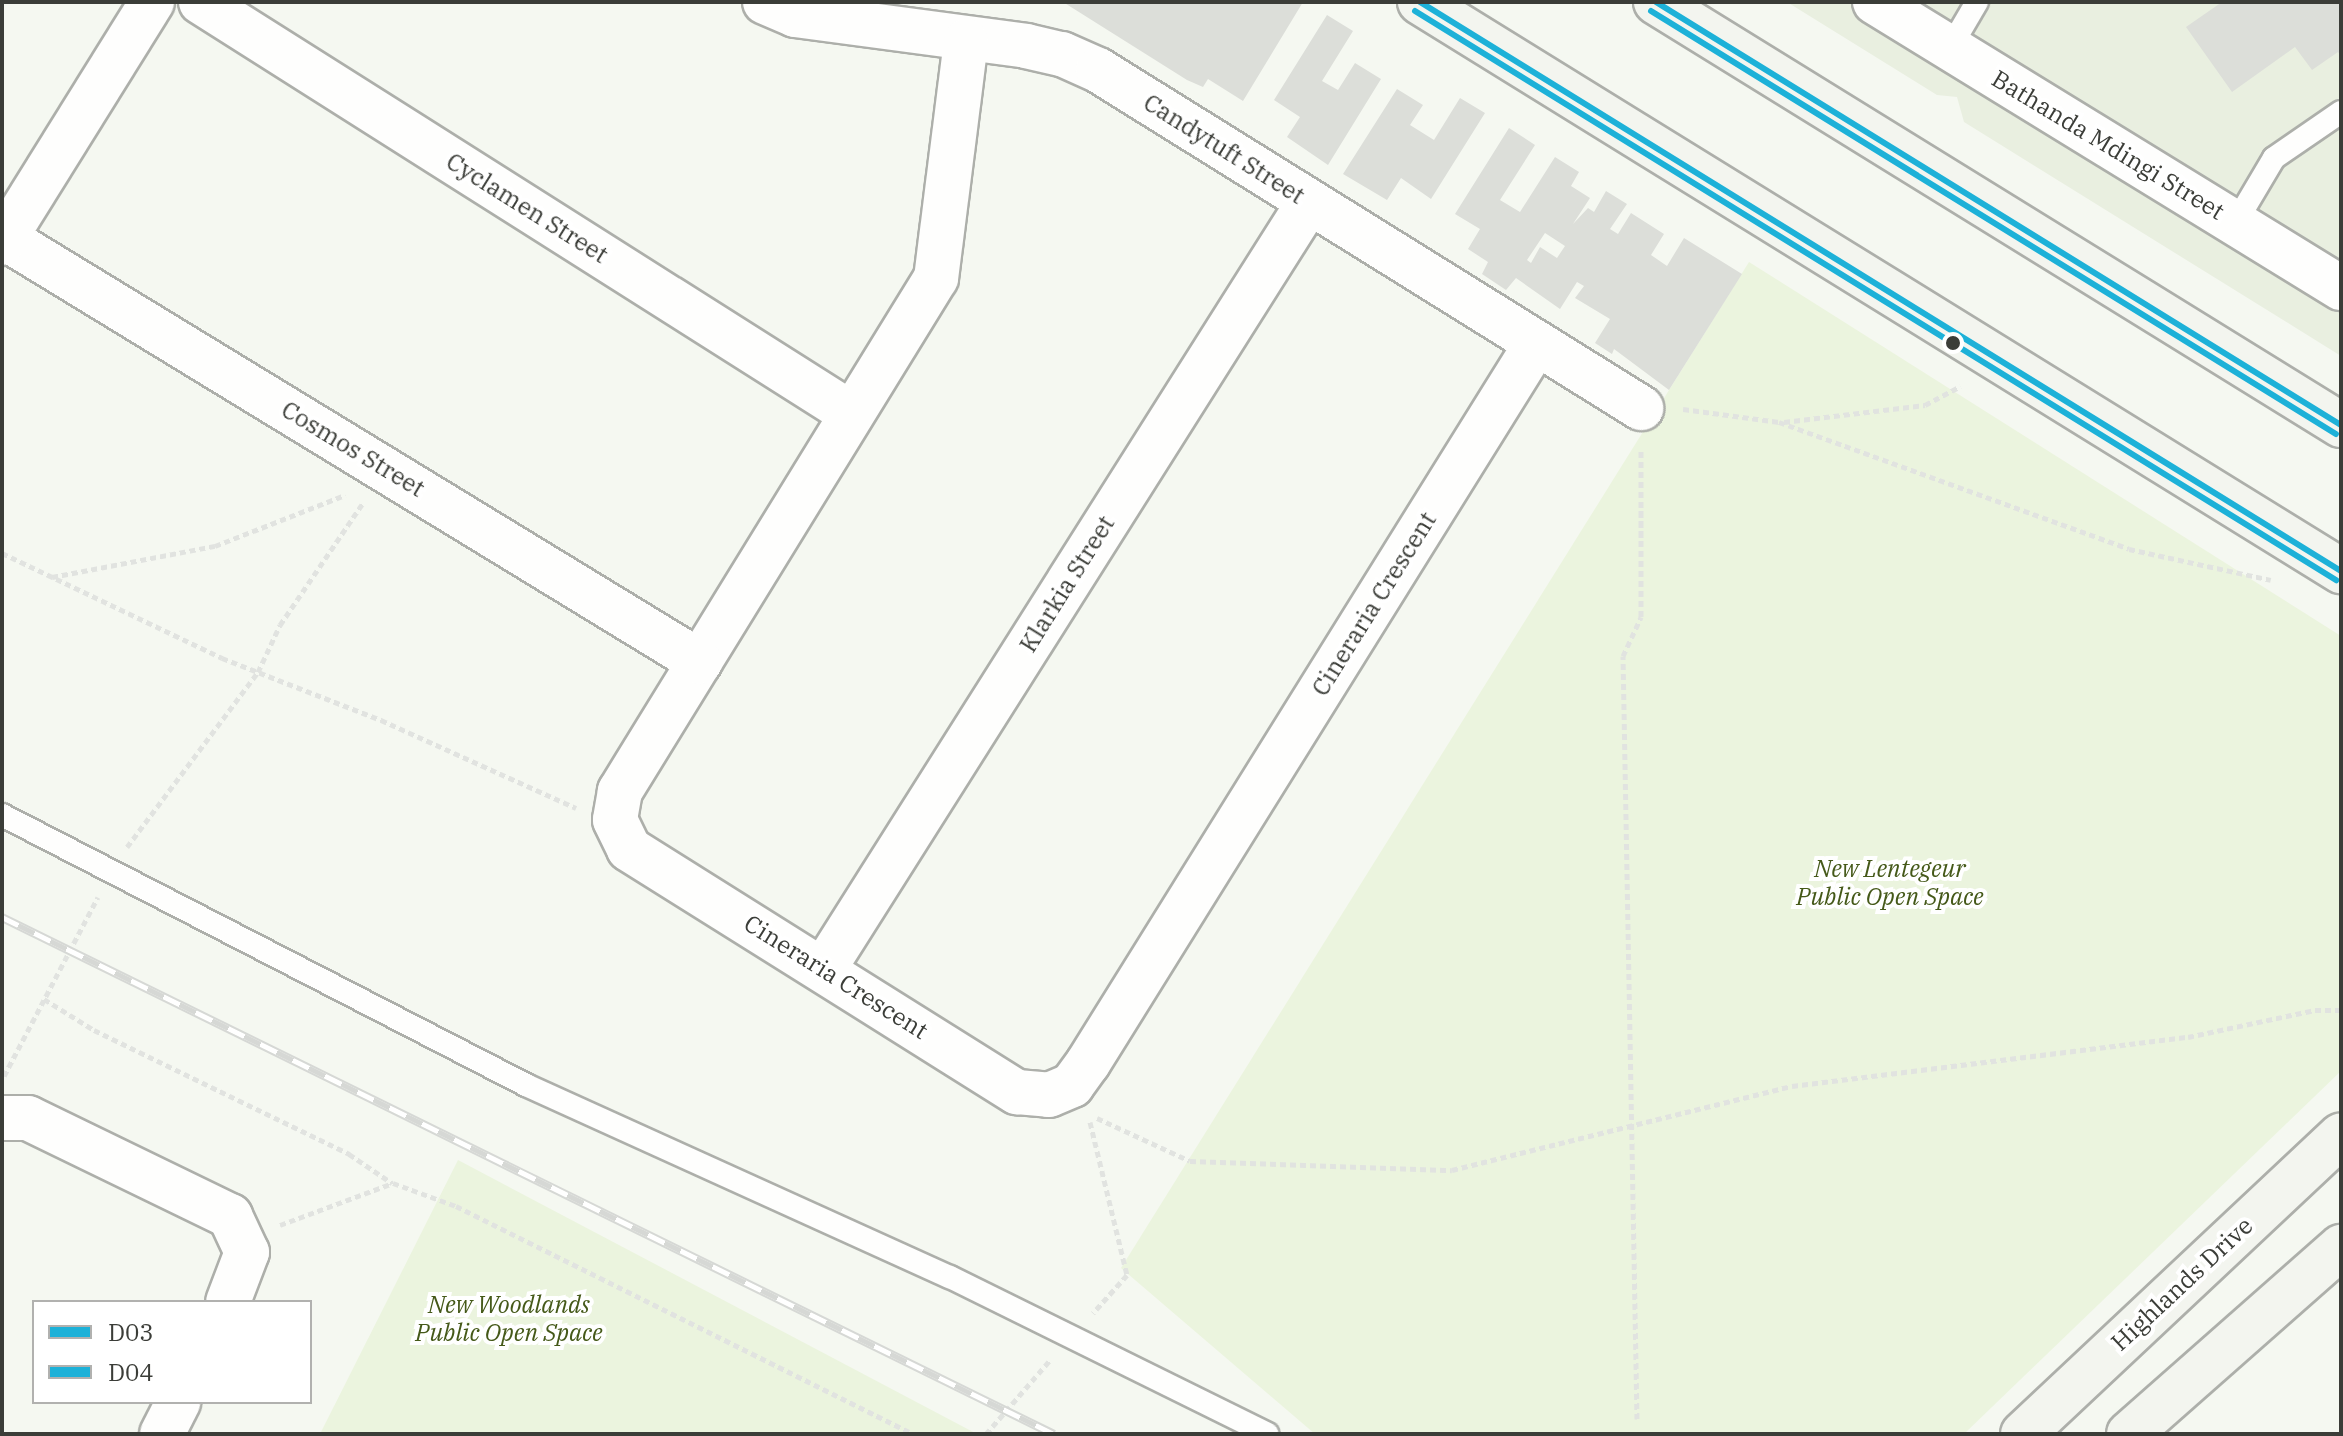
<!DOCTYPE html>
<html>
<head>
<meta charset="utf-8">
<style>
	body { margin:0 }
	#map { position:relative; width:2343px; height:1436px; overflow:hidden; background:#f5f8f1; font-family:"IBM Plex Serif",serif }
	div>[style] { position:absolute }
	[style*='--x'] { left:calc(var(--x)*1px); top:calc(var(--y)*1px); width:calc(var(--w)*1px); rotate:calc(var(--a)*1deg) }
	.built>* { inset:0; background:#e9efe0 }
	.green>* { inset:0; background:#ebf4de }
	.building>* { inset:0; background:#dcded9 }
	.path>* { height:5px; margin-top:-2.5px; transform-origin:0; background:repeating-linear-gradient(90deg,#e1e3e0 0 6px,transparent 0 10px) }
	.roads { filter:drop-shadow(2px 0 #adafaa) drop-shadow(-2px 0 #adafaa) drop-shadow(0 2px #adafaa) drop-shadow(0 -2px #adafaa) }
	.lane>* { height:22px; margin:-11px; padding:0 11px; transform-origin:11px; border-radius:11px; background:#fefefd }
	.street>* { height:44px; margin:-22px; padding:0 22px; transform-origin:22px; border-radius:22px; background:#fefefd }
	.secondary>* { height:44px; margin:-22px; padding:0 22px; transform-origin:22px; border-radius:22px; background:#f3f5ef }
	.rail>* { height:9px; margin-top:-4.5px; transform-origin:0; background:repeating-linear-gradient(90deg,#fff 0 18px,#d6d8d5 0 36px); box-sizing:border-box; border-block:2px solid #d6d8d5 }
	.bus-1>* { height:6px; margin:-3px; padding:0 3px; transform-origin:3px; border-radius:3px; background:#1db1d8 }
	.bus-2>* { height:6px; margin:-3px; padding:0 3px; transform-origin:3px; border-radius:3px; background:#1db1d8 }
	.dots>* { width:22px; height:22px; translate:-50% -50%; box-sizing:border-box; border:4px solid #fff; border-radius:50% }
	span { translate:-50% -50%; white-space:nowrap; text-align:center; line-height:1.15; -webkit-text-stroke:8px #fff; paint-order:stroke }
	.street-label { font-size:24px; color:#3b3d38 }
	.park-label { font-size:24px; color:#455919; font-style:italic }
	.frame { position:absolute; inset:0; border:4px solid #3b3d38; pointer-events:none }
	.legend { position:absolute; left:32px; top:1300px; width:280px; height:104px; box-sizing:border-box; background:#fff; border:2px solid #b1b1af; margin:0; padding:10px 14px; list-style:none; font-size:24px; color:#3b3d38 }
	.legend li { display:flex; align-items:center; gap:16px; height:40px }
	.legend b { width:40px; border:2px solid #b1b1af }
</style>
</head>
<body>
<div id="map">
	<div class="built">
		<div style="clip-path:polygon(1787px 2px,2341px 2px,2341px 356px,1964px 122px,1957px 97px,1937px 95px)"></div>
	</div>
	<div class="green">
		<div style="clip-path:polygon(1749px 262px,2341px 636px,2341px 1071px,1964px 1434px,1315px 1434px,1121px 1268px)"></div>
		<div style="clip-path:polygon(458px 1160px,977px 1434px,320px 1434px)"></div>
	</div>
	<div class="building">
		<div style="clip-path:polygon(1063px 2px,1303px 2px,1243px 101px,1208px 79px,1203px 87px,1187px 80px)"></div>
		<div style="clip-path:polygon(2222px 2px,2341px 2px,2341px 56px,2338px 52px,2312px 70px,2295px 47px,2232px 92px,2186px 27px)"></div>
		<div style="clip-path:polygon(1327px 15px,1353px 31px,1322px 81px,1338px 90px,1355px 63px,1381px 79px,1328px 165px,1287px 137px,1300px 117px,1274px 100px)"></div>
		<div style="clip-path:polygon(1397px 89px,1423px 105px,1410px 125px,1434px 140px,1460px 98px,1485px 113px,1431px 199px,1401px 178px,1387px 200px,1343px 174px)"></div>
		<div style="clip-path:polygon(evenodd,1509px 128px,1535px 145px,1500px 200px,1520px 212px,1555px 157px,1579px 172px,1571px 186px,1590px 198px,1573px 224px,1588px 208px,1594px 212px,1606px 191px,1627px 204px,1610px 229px,1618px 234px,1631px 213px,1664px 234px,1651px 255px,1667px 266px,1684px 238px,1742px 274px,1669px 390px,1614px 349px,1612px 354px,1595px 343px,1610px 319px,1575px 298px,1584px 286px,1577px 282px,1560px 309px,1516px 278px,1506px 290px,1482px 274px,1488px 262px,1468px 249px,1480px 229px,1455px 214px,1509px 128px,1545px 233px,1565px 246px,1557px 258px,1540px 247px,1531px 263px,1527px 260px,1545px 233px)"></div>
	</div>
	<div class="path">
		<div style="--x:1683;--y:409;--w:97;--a:7.7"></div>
		<div style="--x:1779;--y:422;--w:372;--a:19.9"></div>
		<div style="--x:2129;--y:549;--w:145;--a:12.3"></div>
		<div style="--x:1784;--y:422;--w:142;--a:-6.9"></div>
		<div style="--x:1925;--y:405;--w:40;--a:-28"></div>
		<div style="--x:2;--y:553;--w:244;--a:25.5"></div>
		<div style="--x:222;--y:658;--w:171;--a:21.3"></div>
		<div style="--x:381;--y:720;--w:214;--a:24.3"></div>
		<div style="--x:52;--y:577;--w:166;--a:-10.8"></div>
		<div style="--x:215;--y:546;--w:140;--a:-21.4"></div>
		<div style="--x:127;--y:847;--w:219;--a:-53.2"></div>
		<div style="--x:258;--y:672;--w:52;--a:-64.9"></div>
		<div style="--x:280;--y:625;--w:148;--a:-55.8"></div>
		<div style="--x:44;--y:999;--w:59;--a:31.8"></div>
		<div style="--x:94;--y:1030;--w:284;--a:25.9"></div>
		<div style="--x:349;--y:1154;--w:52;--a:34"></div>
		<div style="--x:4;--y:1076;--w:202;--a:-62.3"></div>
		<div style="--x:1097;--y:1118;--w:102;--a:24.8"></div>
		<div style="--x:1190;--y:1161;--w:262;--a:2"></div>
		<div style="--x:1452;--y:1170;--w:350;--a:-13.9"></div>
		<div style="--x:1792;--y:1086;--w:399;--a:-7.1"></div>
		<div style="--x:2188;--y:1037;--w:130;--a:-12"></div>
		<div style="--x:2315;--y:1010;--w:26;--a:0"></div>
		<div style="--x:1090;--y:1122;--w:157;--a:76.4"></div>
		<div style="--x:1127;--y:1275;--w:51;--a:131.8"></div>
		<div style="--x:280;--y:1225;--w:121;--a:-20.4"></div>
		<div style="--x:393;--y:1183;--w:67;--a:20.1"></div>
		<div style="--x:456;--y:1206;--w:511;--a:26.51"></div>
		<div style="--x:1637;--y:1419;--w:763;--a:-91.05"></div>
		<div style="--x:1623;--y:656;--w:43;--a:-65.2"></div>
		<div style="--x:1641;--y:617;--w:169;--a:-90"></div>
		<div style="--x:986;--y:1434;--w:99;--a:-49.1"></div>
	</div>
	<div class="roads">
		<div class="lane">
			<div style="--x:1950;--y:48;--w:53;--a:-59.6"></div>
			<div style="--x:2236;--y:222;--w:74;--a:-59.3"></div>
			<div style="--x:2274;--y:158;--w:81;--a:-34.5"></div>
			<div style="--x:2;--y:815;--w:589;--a:27.26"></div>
			<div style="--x:526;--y:1085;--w:465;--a:24.4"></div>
			<div style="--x:950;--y:1277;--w:354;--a:26.3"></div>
		</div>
		<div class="street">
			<div style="--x:201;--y:2;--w:770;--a:32.33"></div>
			<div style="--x:765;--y:2;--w:33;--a:23"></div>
			<div style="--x:795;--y:15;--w:233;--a:7.6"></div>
			<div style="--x:1026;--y:46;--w:37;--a:13"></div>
			<div style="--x:1062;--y:54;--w:39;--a:24"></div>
			<div style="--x:1098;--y:70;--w:640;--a:31.9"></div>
			<div style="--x:1875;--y:2;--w:547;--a:31.54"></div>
			<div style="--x:966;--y:41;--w:239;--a:97.2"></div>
			<div style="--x:936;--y:278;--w:603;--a:121.63"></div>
			<div style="--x:620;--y:791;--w:29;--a:100"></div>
			<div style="--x:615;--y:820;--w:32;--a:64"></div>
			<div style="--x:629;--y:849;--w:458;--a:32.1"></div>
			<div style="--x:1017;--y:1092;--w:32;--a:5"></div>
			<div style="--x:1049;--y:1095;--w:25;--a:-23"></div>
			<div style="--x:1072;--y:1085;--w:27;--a:-54"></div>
			<div style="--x:1088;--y:1063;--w:847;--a:-58.07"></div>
			<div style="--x:5;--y:238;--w:814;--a:31.39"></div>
			<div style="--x:2;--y:243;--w:284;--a:-58.1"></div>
			<div style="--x:825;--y:967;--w:905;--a:-57.68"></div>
			<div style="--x:2;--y:1118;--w:26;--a:0"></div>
			<div style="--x:28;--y:1118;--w:225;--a:25.9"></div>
			<div style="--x:230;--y:1216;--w:40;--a:65"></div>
			<div style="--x:247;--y:1252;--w:53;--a:110.8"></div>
			<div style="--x:162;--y:1434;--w:36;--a:-63"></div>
		</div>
		<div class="secondary">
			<div style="--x:1420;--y:2;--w:1083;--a:31.71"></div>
			<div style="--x:1656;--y:2;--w:805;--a:31.7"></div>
			<div style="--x:2023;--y:1434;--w:436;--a:-43.2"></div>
			<div style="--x:2129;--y:1434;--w:283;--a:-41.4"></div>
		</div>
	</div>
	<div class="rail">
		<div style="--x:2;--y:917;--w:1172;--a:26.17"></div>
	</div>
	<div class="bus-1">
		<div style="--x:1420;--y:2;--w:1083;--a:31.71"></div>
		<div style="--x:1656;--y:2;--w:805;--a:31.7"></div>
	</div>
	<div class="bus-2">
		<div style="--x:1415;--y:11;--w:1083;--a:31.71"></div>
		<div style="--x:1651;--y:11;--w:805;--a:31.7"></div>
	</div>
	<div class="dots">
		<div style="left:1953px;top:343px;background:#3b3d38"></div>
	</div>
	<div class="street-label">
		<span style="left:2108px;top:145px;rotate:31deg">Bathanda Mdingi Street</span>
		<span style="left:1224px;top:149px;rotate:32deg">Candytuft Street</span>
		<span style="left:527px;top:208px;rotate:32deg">Cyclamen Street</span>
		<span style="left:353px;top:449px;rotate:31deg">Cosmos Street</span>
		<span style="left:1067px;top:584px;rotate:-58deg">Klarkia Street</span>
		<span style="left:1374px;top:604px;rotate:-58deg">Cineraria Crescent</span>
		<span style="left:836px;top:977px;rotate:32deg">Cineraria Crescent</span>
		<span style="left:2182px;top:1284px;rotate:-43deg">Highlands Drive</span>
	</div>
	<div class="park-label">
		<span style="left:1890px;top:883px">New Lentegeur<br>Public Open Space</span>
		<span style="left:509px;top:1319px">New Woodlands<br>Public Open Space</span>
	</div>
	<div class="frame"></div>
	<ul class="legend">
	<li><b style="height:10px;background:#1db1d8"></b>D03</li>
	<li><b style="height:10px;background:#1db1d8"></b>D04</li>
	</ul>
</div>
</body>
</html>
